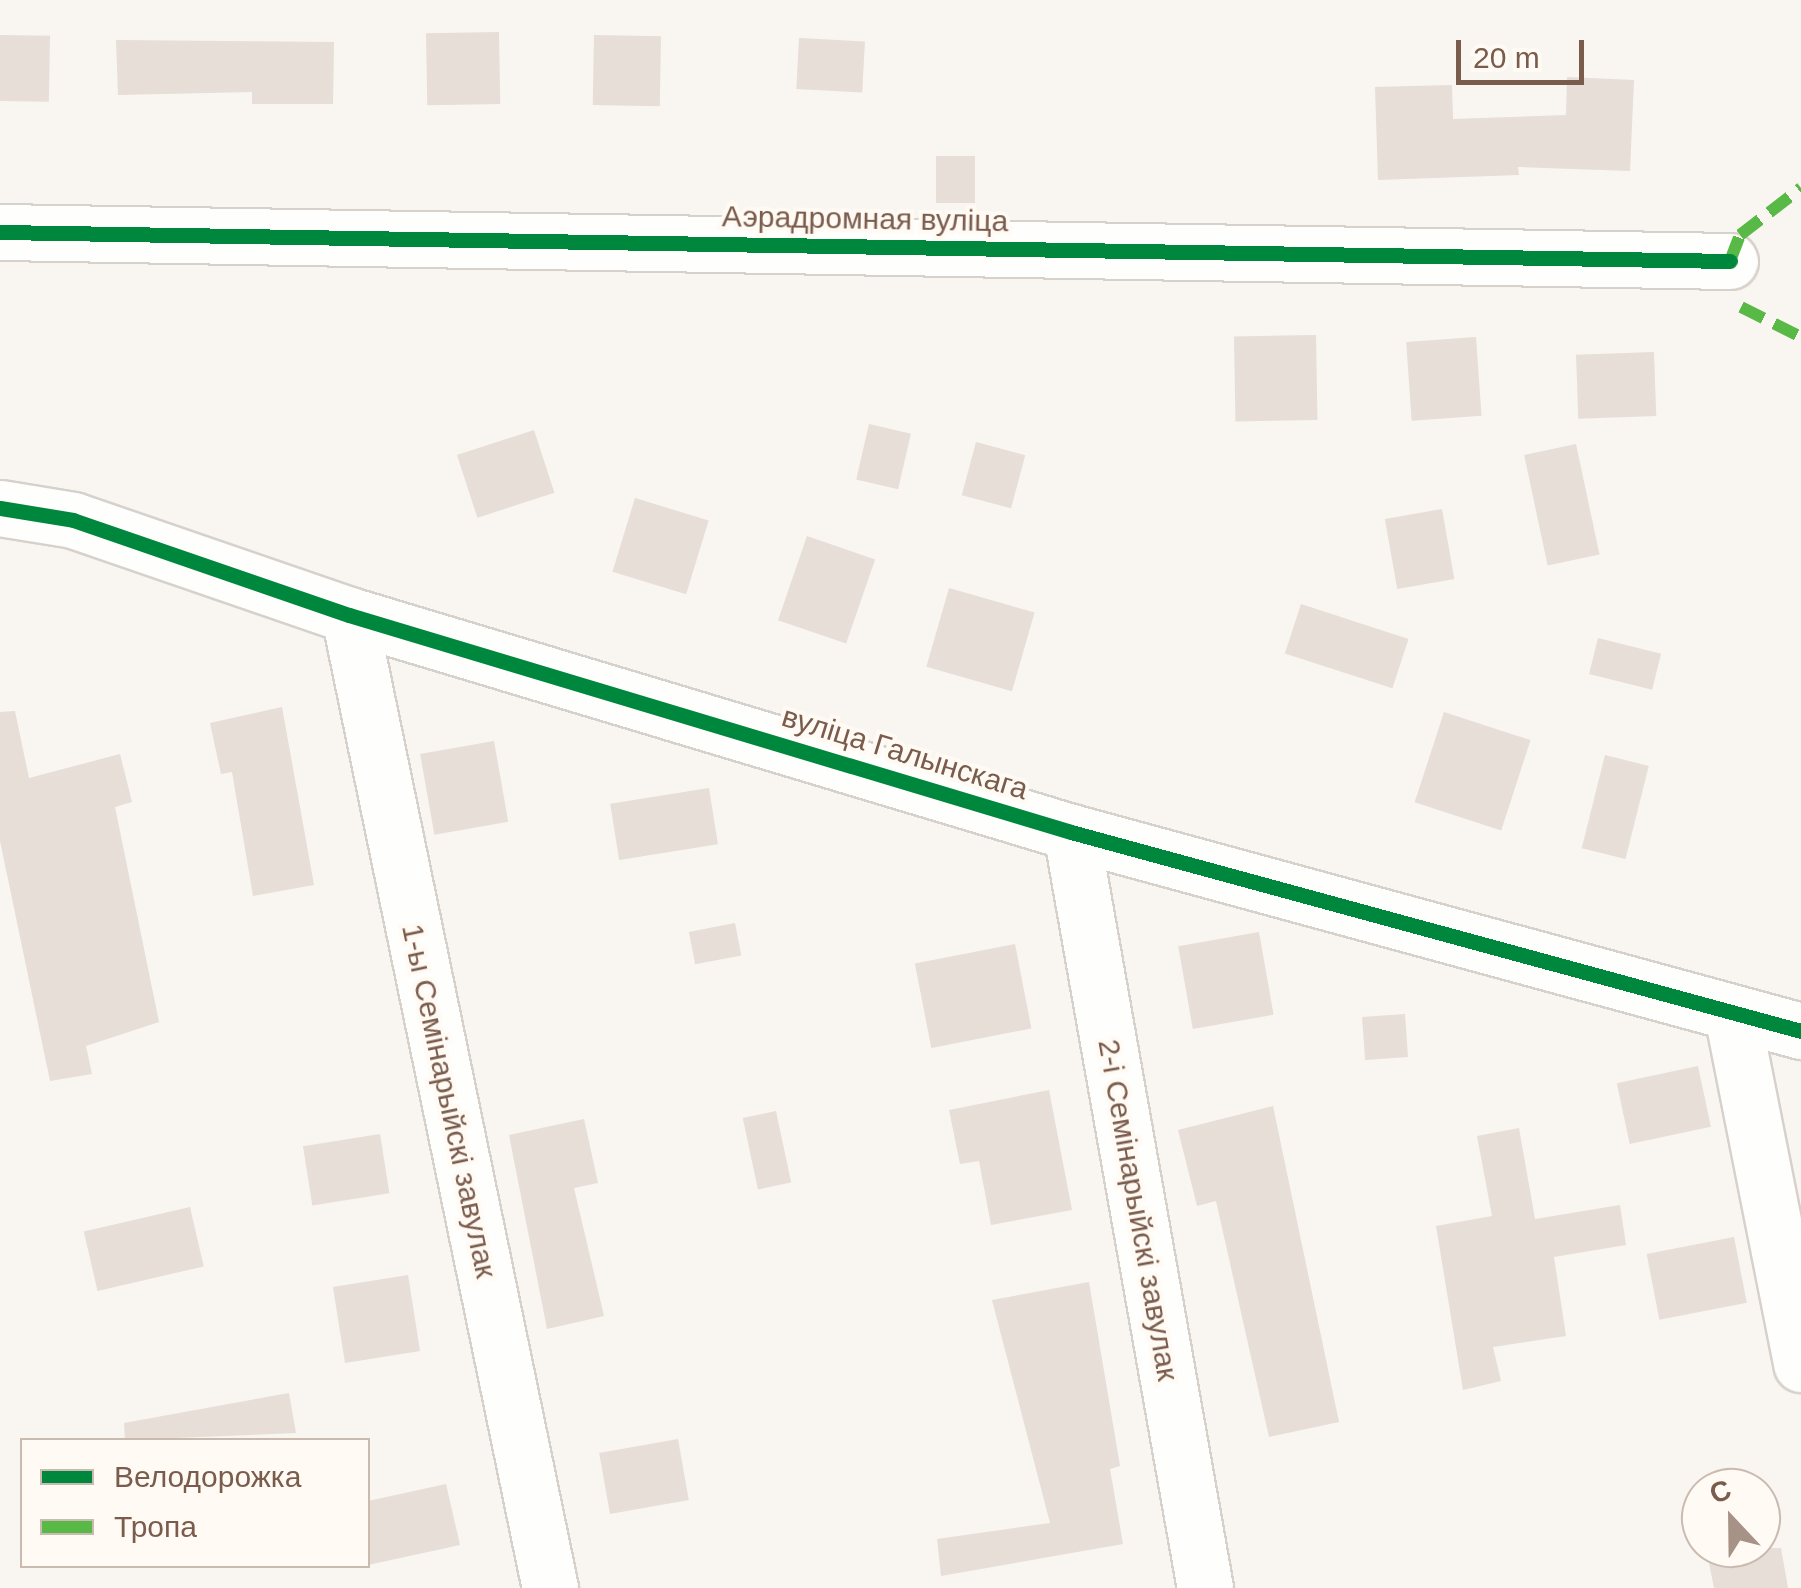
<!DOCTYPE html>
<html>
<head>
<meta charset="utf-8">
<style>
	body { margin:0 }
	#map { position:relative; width:1801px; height:1588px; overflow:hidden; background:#f9f5f0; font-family:Arial,sans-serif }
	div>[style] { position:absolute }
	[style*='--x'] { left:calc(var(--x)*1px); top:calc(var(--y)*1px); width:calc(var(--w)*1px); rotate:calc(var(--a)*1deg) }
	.building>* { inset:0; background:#e6ded7; transform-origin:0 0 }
	.roads { filter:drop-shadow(2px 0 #d7d1cb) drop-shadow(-2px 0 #d7d1cb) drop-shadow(0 2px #d7d1cb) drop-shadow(0 -2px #d7d1cb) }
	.minor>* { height:55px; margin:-27.5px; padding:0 27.5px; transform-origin:27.5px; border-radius:27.5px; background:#fefefd }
	.quiet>* { height:12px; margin-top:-6px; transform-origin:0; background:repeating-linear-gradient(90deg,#58b947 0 25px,transparent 0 37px) }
	.cycleway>* { height:15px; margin:-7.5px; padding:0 7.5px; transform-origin:7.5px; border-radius:7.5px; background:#00873e }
	span { translate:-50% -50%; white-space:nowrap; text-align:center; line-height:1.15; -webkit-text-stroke:8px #fffaf3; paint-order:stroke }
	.street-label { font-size:30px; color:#7a5c4d }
	.legend { position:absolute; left:20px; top:1438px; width:350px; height:130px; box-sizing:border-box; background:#fffaf3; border:2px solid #cabbb1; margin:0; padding:12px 18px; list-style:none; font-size:30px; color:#7a5c4d }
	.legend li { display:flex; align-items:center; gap:20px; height:50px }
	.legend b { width:50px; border:2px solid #cabbb1 }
	.north { position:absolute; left:1681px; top:1468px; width:100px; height:100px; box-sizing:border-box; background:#fffaf3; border:2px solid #cabbb1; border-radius:50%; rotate:338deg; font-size:28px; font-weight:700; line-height:40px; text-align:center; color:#7a5c4d }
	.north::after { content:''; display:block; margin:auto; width:35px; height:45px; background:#a69286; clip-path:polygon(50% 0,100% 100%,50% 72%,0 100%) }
	.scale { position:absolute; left:1456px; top:40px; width:128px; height:45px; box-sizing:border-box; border:5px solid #7a5c4d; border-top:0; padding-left:12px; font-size:30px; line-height:35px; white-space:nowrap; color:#7a5c4d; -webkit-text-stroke:8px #fffaf3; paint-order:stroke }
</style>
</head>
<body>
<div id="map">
	<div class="building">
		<div style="left:499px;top:32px;width:72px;height:73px;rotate:89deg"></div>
		<div style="left:0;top:35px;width:50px;height:66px;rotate:1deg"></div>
		<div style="left:594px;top:35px;width:67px;height:70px;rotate:1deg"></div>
		<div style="left:799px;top:38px;width:66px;height:51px;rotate:3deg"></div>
		<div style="clip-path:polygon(116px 40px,334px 42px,333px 104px,252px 104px,252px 92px,118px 95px)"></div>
		<div style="clip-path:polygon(1567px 77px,1634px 80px,1630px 171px,1518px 167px,1519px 175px,1378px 180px,1375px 87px,1452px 85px,1453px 119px,1566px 115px)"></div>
		<div style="left:936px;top:156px;width:39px;height:47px"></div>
		<div style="left:1316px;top:335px;width:85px;height:82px;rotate:89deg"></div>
		<div style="left:1476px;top:337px;width:79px;height:70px;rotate:86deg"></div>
		<div style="left:1654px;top:352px;width:64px;height:78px;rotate:88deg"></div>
		<div style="left:869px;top:424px;width:43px;height:57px;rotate:13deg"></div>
		<div style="left:534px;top:430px;width:66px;height:81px;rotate:72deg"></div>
		<div style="left:976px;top:442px;width:51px;height:55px;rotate:15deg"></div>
		<div style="left:1576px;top:444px;width:113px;height:53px;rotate:78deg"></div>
		<div style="left:635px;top:498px;width:77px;height:77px;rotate:17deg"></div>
		<div style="left:1442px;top:509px;width:71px;height:58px;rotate:80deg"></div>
		<div style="left:807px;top:536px;width:72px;height:89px;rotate:19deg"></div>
		<div style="left:949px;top:588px;width:89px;height:82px;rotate:16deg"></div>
		<div style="left:1301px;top:604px;width:113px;height:52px;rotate:18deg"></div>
		<div style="left:1598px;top:638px;width:65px;height:37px;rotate:14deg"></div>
		<div style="clip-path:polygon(282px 707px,314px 885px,253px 896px,232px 772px,221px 774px,210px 723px)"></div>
		<div style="clip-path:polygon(15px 711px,29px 778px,120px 754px,132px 802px,115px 807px,159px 1022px,86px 1046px,92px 1074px,50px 1081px,0 841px,0 712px)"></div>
		<div style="left:1444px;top:712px;width:91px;height:95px;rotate:18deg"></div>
		<div style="left:494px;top:741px;width:82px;height:75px;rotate:80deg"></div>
		<div style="left:1605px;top:755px;width:45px;height:96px;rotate:14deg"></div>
		<div style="left:709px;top:788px;width:57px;height:100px;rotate:81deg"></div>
		<div style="left:735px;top:923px;width:33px;height:47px;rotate:79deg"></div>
		<div style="left:1259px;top:932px;width:84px;height:82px;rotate:80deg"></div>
		<div style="left:1015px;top:944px;width:86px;height:102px;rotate:79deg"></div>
		<div style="left:1405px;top:1014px;width:43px;height:43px;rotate:86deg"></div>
		<div style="left:1698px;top:1066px;width:62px;height:83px;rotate:78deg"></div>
		<div style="clip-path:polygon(1049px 1090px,1072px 1210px,991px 1225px,979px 1161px,960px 1164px,949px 1110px)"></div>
		<div style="clip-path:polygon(1273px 1106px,1339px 1422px,1269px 1437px,1216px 1201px,1197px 1206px,1178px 1130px)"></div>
		<div style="left:776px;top:1111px;width:73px;height:34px;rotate:78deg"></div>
		<div style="clip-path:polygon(584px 1119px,598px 1183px,574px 1188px,604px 1316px,547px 1329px,509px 1135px)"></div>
		<div style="clip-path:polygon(1519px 1128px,1535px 1219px,1620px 1205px,1626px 1245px,1554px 1257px,1566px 1336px,1493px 1347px,1501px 1381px,1463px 1390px,1436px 1226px,1492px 1216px,1477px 1136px)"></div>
		<div style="left:380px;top:1134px;width:60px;height:78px;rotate:81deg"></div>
		<div style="left:190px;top:1207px;width:61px;height:109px;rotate:77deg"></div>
		<div style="left:1734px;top:1237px;width:67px;height:89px;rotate:79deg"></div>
		<div style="left:408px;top:1275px;width:77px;height:76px;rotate:81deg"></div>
		<div style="clip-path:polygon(1089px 1282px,1120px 1466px,1110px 1469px,1123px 1544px,941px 1576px,937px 1539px,1050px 1523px,992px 1300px)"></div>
		<div style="clip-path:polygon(289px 1393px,296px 1433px,125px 1440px,124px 1423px)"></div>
		<div style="left:678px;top:1439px;width:62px;height:80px;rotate:80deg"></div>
		<div style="clip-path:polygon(446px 1484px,460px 1545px,368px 1565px,368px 1501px)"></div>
		<div style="clip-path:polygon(1706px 1548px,1781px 1548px,1788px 1588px,1714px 1588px)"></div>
	</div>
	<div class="roads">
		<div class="minor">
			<div style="--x:0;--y:232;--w:1730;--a:0.96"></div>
			<div style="--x:0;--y:508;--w:74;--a:9.3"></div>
			<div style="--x:73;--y:520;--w:292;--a:19"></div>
			<div style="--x:349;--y:615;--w:754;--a:16.73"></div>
			<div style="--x:1071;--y:832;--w:757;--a:15.25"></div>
			<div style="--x:349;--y:615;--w:994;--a:78.33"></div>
			<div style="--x:1071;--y:832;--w:768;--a:79.95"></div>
			<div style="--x:1732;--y:1014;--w:357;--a:78.8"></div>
		</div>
	</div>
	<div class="quiet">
		<div style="--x:1730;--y:261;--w:28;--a:-69"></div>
		<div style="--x:1740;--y:235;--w:77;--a:-37.6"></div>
		<div style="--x:1741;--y:307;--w:67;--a:26.6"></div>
	</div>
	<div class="cycleway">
		<div style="--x:0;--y:232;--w:1730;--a:0.96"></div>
		<div style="--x:0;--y:508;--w:74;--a:9.3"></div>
		<div style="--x:73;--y:520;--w:292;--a:19"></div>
		<div style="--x:349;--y:615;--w:754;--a:16.73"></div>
		<div style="--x:1071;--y:832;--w:757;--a:15.25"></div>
	</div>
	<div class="street-label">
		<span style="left:865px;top:219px;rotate:1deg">Аэрадромная вуліца</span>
		<span style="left:905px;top:753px;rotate:17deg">вуліца Галынскага</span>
		<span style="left:449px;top:1101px;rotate:78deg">1-ы Семінарыйскі завулак</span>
		<span style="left:1138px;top:1210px;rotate:80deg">2-і Семінарыйскі завулак</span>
	</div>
	<ul class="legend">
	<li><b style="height:12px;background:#00873e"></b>Велодорожка</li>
	<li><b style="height:12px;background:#58b947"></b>Тропа</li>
	</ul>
	<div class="north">С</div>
	<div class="scale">20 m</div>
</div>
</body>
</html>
